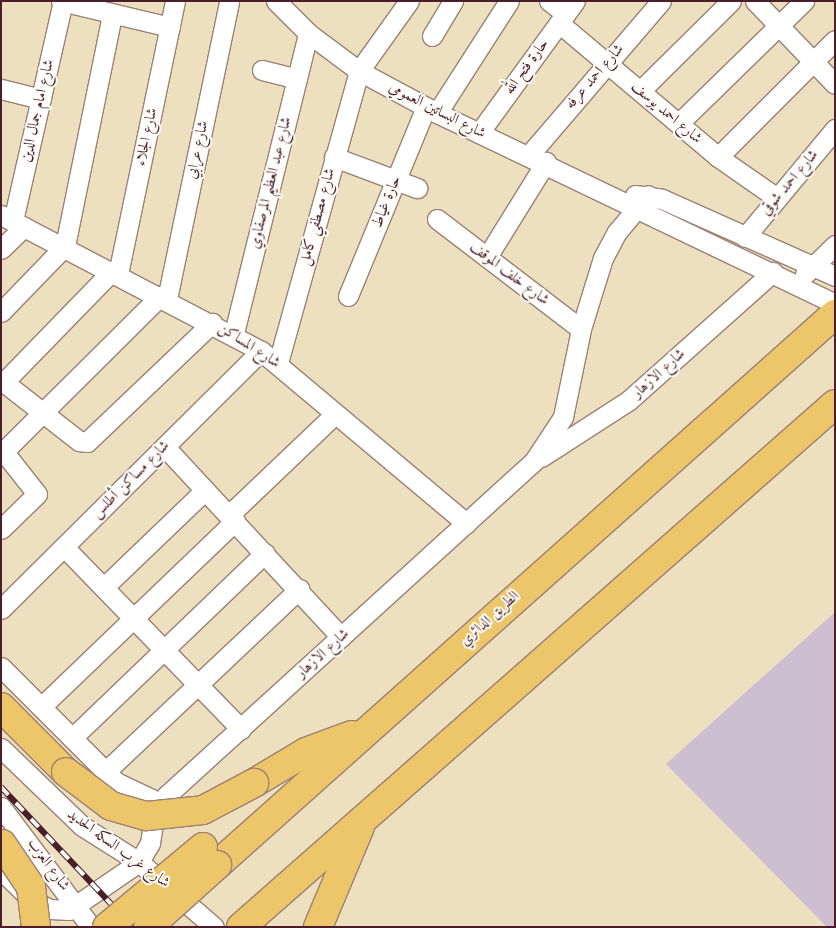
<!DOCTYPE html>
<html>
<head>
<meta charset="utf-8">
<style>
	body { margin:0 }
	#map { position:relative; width:836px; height:928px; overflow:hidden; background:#ede0bf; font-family:"Old Standard TT",Amiri,serif }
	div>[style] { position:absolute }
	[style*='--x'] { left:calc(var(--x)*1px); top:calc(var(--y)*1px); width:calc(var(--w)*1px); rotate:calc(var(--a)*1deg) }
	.industrial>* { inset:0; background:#cdbed2 }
	.roads { filter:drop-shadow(1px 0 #9c8075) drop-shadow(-1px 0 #9c8075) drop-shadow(0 1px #9c8075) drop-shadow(0 -1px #9c8075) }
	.minor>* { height:19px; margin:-9.5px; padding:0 9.5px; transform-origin:9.5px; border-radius:9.5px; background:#fff }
	.highway>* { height:28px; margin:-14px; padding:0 14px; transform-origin:14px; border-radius:14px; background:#ecc669 }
	.rail>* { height:5.5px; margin-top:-2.75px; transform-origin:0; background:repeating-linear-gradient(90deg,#fdfcf7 0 11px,#4a1f2b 0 22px); box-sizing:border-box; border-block:1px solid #4a1f2b }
	.bridges { filter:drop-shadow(1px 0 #9c8075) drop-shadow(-1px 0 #9c8075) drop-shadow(0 1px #9c8075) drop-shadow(0 -1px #9c8075) }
	.highway-bridge>* { height:28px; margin:-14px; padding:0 14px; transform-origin:14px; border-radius:14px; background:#ecc669 }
	span { translate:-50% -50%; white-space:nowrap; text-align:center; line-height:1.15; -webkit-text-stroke:4px #fdfcf7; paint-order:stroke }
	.street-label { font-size:15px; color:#4a1f2b }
	.frame { position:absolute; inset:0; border:2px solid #4a1f2b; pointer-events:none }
</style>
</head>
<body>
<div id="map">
	<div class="industrial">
		<div style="clip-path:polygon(835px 612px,835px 927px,827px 927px,666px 764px)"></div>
	</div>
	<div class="roads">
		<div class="minor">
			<div style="--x:61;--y:1;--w:112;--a:13.4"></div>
			<div style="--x:276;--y:1;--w:45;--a:45"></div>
			<div style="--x:308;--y:33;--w:64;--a:36.7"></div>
			<div style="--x:359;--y:71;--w:89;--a:28.3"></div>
			<div style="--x:437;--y:113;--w:436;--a:25.6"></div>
			<div style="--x:549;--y:1;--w:21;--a:37"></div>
			<div style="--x:755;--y:1;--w:115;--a:46.1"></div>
			<div style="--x:559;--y:23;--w:208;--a:40.1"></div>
			<div style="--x:718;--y:157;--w:72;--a:34.8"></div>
			<div style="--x:432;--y:36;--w:41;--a:-59"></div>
			<div style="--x:262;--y:70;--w:36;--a:14"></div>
			<div style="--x:1;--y:89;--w:41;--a:14"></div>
			<div style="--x:640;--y:91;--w:128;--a:-44.7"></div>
			<div style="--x:437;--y:113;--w:133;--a:-57.3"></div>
			<div style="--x:679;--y:123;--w:175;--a:-44.3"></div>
			<div style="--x:479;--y:133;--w:163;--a:-54"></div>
			<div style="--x:530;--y:154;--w:201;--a:-49.4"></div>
			<div style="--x:334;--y:157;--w:89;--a:20.5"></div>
			<div style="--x:718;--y:157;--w:165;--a:-45"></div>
			<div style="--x:635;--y:195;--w:27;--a:8"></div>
			<div style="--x:662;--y:199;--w:189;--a:24"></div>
			<div style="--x:1;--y:215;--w:293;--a:27.6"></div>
			<div style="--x:261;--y:351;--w:268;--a:40"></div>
			<div style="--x:437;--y:219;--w:181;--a:37.4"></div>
			<div style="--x:13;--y:221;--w:226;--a:-77.2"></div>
			<div style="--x:745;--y:237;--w:141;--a:-50.2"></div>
			<div style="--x:1;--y:249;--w:32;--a:-44"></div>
			<div style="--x:487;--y:257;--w:112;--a:-58.2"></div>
			<div style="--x:118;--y:274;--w:279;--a:-78.2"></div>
			<div style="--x:805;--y:274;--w:42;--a:-44"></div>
			<div style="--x:348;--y:296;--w:204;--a:-67.6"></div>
			<div style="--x:167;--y:299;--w:304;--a:-78.2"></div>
			<div style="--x:1;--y:312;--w:92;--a:-45.9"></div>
			<div style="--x:65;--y:246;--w:237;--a:-78.5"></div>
			<div style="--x:234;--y:333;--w:309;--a:-76.1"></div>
			<div style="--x:278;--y:363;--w:303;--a:-74.5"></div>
			<div style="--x:359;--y:71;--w:86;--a:-54.5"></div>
			<div style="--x:1;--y:380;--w:99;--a:38"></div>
			<div style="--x:79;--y:441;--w:8;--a:7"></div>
			<div style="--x:87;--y:442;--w:173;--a:-43.6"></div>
			<div style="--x:4;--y:382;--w:155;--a:-45.8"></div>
			<div style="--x:165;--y:447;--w:259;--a:47.2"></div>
			<div style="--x:1;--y:454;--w:224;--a:-44.8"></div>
			<div style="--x:541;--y:457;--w:103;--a:-32.8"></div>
			<div style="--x:628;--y:401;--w:194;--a:-41.7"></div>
			<div style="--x:229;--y:515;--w:144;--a:-43.6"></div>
			<div style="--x:1;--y:529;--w:50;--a:-44.2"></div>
			<div style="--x:37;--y:494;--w:53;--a:-128.2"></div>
			<div style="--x:64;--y:547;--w:254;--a:45.8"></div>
			<div style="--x:104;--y:587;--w:140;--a:-43.8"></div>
			<div style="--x:1;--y:609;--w:366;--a:-44.8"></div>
			<div style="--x:1;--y:667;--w:163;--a:45"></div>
			<div style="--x:116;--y:782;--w:49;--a:25.5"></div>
			<div style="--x:41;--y:707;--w:269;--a:-43.8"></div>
			<div style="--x:72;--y:738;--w:267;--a:-43.8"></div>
			<div style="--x:1;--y:748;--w:112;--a:43.9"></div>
			<div style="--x:82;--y:826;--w:67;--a:32.3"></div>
			<div style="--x:139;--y:862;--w:99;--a:40.9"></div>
			<div style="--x:105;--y:772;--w:267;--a:-43.3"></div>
			<div style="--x:1;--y:807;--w:150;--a:53.1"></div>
			<div style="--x:1;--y:870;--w:45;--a:44.1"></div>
			<div style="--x:33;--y:901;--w:19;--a:25"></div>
			<div style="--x:50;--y:909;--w:19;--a:3"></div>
			<div style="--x:69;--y:910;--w:85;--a:-34.4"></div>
			<div style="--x:139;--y:862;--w:22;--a:-60"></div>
			<div style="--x:150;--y:843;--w:31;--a:-81"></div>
			<div style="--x:155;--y:812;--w:21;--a:-55"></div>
			<div style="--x:167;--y:795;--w:496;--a:-42.3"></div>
			<div style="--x:534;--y:461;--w:53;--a:-56.6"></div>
			<div style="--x:563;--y:417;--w:90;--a:-78.4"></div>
			<div style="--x:581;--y:329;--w:74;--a:-72.8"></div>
			<div style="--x:603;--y:258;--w:30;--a:-62"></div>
			<div style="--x:617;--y:232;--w:48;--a:-50"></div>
		</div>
		<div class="highway">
			<div style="--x:1;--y:707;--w:92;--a:45"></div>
			<div style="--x:254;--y:783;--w:61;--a:-30.8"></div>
			<div style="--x:306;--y:752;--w:49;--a:-20.3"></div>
			<div style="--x:217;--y:865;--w:828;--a:-41.72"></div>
			<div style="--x:241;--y:927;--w:791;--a:-41.36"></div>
			<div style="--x:318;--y:927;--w:108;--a:-67.2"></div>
		</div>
	</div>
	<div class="rail">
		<div style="--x:1;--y:787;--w:192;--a:46.7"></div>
	</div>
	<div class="bridges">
		<div class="highway-bridge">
			<div style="--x:66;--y:772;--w:56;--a:37.1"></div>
			<div style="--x:111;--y:806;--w:37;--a:16"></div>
			<div style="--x:147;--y:816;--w:56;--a:-6.1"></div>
			<div style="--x:203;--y:810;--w:58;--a:-27.9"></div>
			<div style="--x:2;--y:844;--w:52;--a:56"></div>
			<div style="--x:31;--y:887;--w:40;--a:82.9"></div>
			<div style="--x:107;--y:927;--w:125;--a:-39.8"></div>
			<div style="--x:148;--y:927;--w:93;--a:-41.9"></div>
		</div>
	</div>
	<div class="street-label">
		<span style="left:527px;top:67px;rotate:-54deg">حارة فتح الله</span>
		<span style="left:595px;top:77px;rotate:-49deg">شارع احمد عرفه</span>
		<span style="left:38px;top:111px;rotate:-77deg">شارع امام جمال الدين</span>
		<span style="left:437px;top:111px;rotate:27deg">شارع البساتين العمومي</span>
		<span style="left:666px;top:113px;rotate:40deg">شارع احمد يوسف</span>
		<span style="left:147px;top:137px;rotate:-78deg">شارع الجلاء</span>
		<span style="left:198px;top:150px;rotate:-78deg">شارع عرابي</span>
		<span style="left:271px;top:183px;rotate:-76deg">شارع عبد العظيم المرصفاوي</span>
		<span style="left:790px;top:183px;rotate:-50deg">شارع احمد شوقي</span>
		<span style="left:387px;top:202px;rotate:-68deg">حارة غياط</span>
		<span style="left:318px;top:217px;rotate:-75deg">شارع مصطفي كامل</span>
		<span style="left:509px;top:274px;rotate:37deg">شارع خلف الموقف</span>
		<span style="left:249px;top:346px;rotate:33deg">شارع المساكن</span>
		<span style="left:659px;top:374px;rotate:-42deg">شارع الازهار</span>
		<span style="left:131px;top:480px;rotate:-45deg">شارع مساكن أطلس</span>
		<span style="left:490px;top:619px;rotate:-42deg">الطريق الدائري</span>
		<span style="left:323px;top:654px;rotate:-42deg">شارع الازهار</span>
		<span style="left:118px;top:849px;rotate:36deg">شارع غرب السكه الحديد</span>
		<span style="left:48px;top:865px;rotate:54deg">شارع العزب</span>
	</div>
	<div class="frame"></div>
</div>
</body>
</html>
